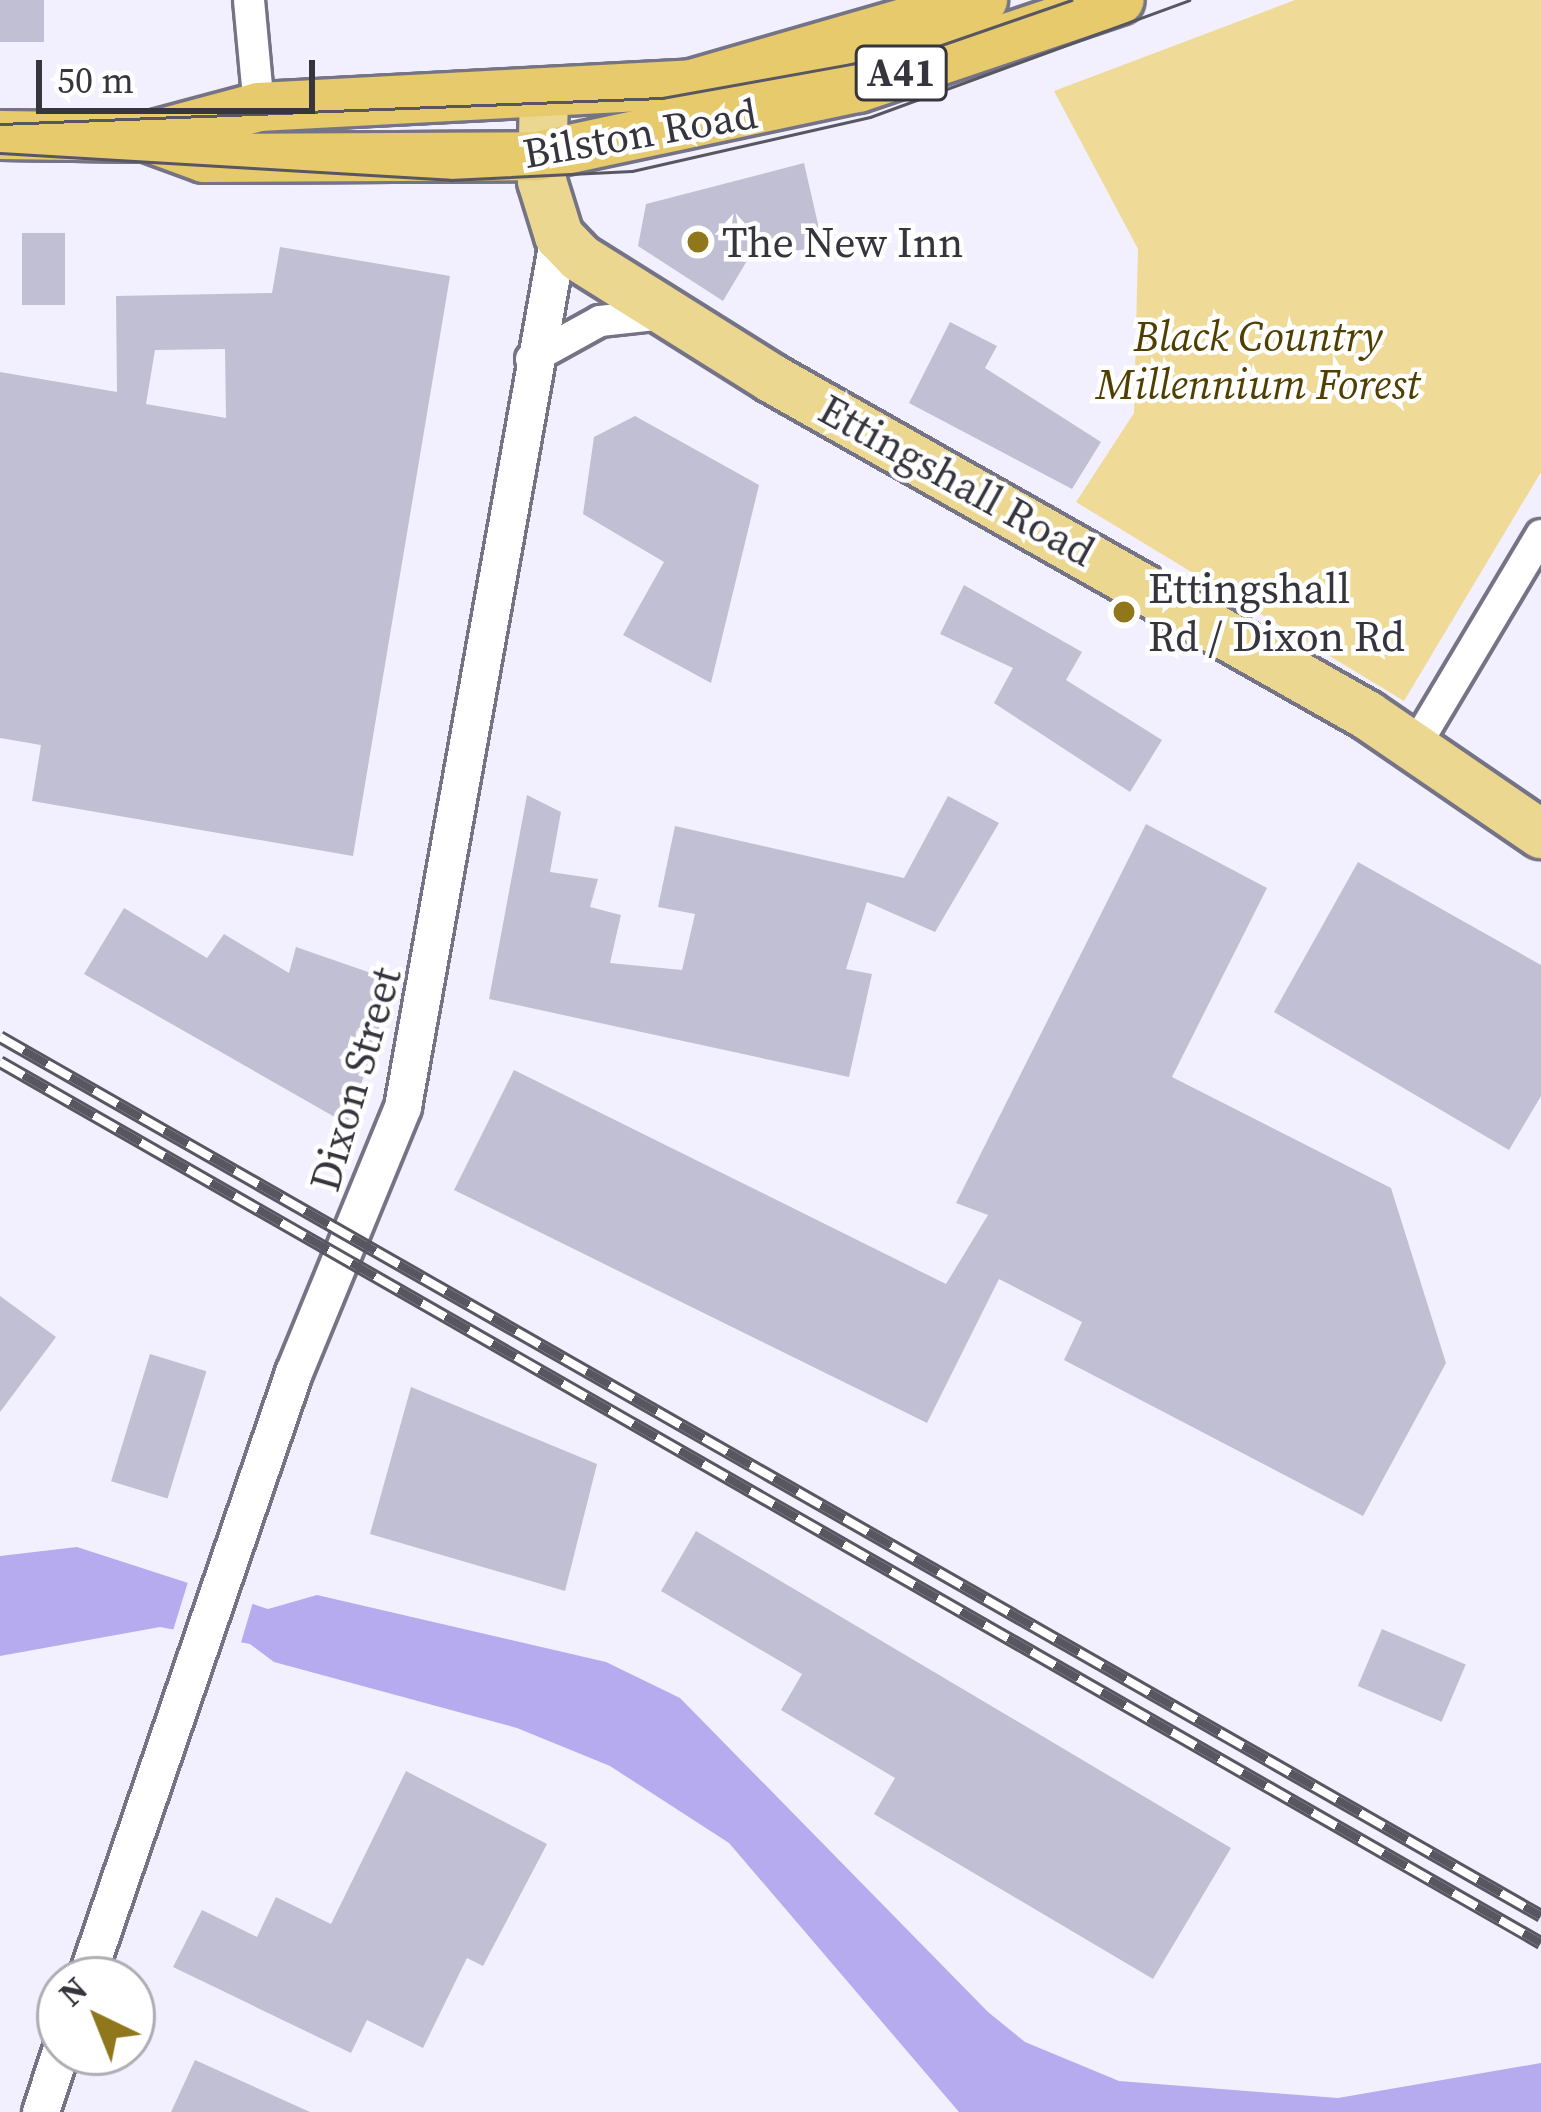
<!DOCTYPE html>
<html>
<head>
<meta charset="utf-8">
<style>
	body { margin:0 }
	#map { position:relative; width:1541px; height:2112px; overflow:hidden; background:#f2f0fe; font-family:"Source Serif 4",serif }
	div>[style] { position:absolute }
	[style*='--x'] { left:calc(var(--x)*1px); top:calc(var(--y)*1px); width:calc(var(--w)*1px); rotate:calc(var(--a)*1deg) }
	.green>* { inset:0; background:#f0da97 }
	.water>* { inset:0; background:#b6abef }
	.pier>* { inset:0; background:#f2f0fe }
	.building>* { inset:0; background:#c1bfd4; transform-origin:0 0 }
	.roads { filter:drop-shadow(3px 0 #757386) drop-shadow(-3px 0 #757386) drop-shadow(0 3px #757386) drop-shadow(0 -3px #757386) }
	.minor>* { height:30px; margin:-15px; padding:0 15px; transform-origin:15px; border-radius:15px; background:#fff }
	.tertiary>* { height:36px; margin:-18px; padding:0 18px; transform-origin:18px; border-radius:18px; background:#fff }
	.primary>* { height:48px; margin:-24px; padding:0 24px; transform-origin:24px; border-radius:24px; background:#ecd791 }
	.trunk>* { height:48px; margin:-24px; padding:0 24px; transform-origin:24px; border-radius:24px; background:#e6ca6c }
	.tram>* { height:3px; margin:-1.5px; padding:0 1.5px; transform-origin:1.5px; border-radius:1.5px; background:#585660 }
	.rail>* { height:14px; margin-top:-7px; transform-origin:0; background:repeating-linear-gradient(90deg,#fff 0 27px,#585660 0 54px); box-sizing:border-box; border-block:3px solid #585660 }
	.dots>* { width:33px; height:33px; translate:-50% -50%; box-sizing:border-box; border:6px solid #fff; border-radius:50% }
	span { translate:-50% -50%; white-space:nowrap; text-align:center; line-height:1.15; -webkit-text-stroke:9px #fff; paint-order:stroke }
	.shield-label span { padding:3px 9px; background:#fff; border:3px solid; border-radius:9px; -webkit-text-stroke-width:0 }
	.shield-label { font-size:39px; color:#36353e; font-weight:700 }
	.street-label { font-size:42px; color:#36353e }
	.poi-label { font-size:42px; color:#36353e }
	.left { translate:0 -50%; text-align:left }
	.park-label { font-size:42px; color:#503f01; font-style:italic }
	.north { position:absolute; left:36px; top:1956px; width:120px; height:120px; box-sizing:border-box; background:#fff; border:3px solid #afaeb2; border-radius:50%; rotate:317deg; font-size:33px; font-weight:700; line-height:48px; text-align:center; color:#36353e }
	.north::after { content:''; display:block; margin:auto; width:42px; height:54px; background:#90771c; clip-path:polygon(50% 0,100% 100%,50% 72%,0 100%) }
	.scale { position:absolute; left:36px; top:60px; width:279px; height:54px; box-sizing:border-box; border:6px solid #36353e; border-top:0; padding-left:15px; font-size:36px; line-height:42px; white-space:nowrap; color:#36353e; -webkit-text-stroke:9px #fff; paint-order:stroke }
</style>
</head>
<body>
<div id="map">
	<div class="green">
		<div style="clip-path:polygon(1295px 0,1541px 0,1541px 472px,1404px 701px,1076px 502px,1134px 413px,1138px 249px,1054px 91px)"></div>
	</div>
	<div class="water">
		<div style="clip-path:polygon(77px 1547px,268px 1609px,317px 1595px,606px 1662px,680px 1698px,988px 2012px,1025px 2042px,1119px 2081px,1338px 2098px,1541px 2063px,1541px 2112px,959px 2112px,729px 1843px,610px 1766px,517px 1728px,274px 1662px,250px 1644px,160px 1627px,0 1656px,0 1556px)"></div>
	</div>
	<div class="pier">
		<div style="clip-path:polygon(188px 1582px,254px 1599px,239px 1649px,171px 1637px)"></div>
	</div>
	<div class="building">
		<div style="left:0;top:0;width:44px;height:42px"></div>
		<div style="clip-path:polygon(804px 163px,823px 246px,748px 259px,723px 301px,638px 246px,646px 204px)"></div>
		<div style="left:22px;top:233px;width:43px;height:72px"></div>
		<div style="clip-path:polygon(evenodd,280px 247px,450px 276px,353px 856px,32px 801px,41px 745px,0 738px,0 372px,117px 392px,116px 296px,272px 293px,280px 247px,225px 349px,226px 418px,146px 404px,155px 350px,225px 349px)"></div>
		<div style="clip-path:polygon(950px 322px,997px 346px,985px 368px,1101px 442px,1072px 489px,909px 403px)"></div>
		<div style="clip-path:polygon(635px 416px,759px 485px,711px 683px,623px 635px,664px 562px,583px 514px,594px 437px)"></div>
		<div style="clip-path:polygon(964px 585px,1082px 652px,1066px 680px,1162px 740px,1130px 792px,994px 703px,1013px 668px,940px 634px)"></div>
		<div style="clip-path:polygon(527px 795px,561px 812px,550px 872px,598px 879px,590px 907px,621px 915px,610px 963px,682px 970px,695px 914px,658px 907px,675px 826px,904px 878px,948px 796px,999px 823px,935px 932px,867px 902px,846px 969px,872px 974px,849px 1077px,489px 999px)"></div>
		<div style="clip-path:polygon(1146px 824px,1267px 888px,1172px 1077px,1391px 1188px,1446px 1363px,1363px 1516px,1064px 1360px,1082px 1322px,999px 1279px,927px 1423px,454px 1190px,514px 1070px,946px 1284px,988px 1215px,956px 1203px)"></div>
		<div style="clip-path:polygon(1358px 862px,1541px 965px,1541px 1096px,1509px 1150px,1274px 1012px)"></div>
		<div style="clip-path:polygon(124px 908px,207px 958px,224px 934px,289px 973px,296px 947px,397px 982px,347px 1124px,84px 974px)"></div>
		<div style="clip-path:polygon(0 1296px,56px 1337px,0 1412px)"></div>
		<div style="left:150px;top:1354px;width:59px;height:133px;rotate:17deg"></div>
		<div style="clip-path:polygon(411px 1387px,597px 1464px,565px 1591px,370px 1534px)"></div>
		<div style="clip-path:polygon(696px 1531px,1231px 1848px,1153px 1979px,874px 1814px,895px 1778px,781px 1710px,802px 1674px,661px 1591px)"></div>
		<div style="left:1382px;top:1629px;width:91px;height:62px;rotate:23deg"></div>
		<div style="clip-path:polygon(406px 1771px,547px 1844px,483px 1966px,467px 1958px,423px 2048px,367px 2020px,351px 2053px,173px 1967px,202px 1910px,257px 1937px,276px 1897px,331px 1924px)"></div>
		<div style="clip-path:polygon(195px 2060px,310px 2112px,171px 2112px)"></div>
	</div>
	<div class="roads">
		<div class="minor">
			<div style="--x:249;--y:0;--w:107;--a:84.7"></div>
			<div style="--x:531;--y:359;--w:79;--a:-28.8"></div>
			<div style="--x:600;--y:321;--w:64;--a:-6.2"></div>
			<div style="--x:1414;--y:748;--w:248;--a:-59.2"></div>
		</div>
		<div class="tertiary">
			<div style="--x:86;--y:1980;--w:642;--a:-71.09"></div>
			<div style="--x:294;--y:1373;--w:287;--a:-67.7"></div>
			<div style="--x:403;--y:1107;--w:885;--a:-79.85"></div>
			<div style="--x:41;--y:2112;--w:63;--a:-71.6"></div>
		</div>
		<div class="primary">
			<div style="--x:544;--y:93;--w:88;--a:91.3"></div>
			<div style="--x:542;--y:181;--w:58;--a:72.8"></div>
			<div style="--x:559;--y:236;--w:30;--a:46"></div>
			<div style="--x:580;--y:258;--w:226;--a:32.1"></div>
			<div style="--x:771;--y:378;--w:685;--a:29.49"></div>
			<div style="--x:1367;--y:715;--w:211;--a:34.4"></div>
		</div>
		<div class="trunk">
			<div style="--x:0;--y:135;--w:147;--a:0.8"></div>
			<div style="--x:147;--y:137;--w:116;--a:-15"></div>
			<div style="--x:259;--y:107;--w:434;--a:-3"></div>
			<div style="--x:692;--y:84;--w:303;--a:-16.1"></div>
			<div style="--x:147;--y:137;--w:61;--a:20.2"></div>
			<div style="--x:204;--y:158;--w:333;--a:-0.3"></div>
			<div style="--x:537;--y:156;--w:328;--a:-12"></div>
			<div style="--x:858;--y:88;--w:276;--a:-18.6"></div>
		</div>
	</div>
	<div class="tram">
		<div style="--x:0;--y:124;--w:663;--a:-2.25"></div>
		<div style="--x:662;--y:98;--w:266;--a:-10.2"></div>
		<div style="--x:924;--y:51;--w:156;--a:-19.1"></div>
		<div style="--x:0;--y:153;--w:451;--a:3.4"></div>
		<div style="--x:450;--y:180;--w:182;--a:-2.8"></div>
		<div style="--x:632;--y:171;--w:244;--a:-12.8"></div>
		<div style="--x:870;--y:117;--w:340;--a:-20.1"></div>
	</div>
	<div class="rail">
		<div style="--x:0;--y:1037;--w:1774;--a:29.7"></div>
		<div style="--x:0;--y:1062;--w:1775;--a:29.76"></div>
	</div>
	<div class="dots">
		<div style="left:698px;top:242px;background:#90771c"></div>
		<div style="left:1124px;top:612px;background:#90771c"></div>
	</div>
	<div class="shield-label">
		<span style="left:901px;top:73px">A41</span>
	</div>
	<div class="street-label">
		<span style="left:640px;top:133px;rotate:-10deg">Bilston Road</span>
		<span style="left:957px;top:480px;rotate:29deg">Ettingshall Road</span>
		<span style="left:355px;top:1079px;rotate:-74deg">Dixon Street</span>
	</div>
	<div class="poi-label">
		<span class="left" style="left:722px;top:242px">The New Inn</span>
		<span class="left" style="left:1148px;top:612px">Ettingshall<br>Rd / Dixon Rd</span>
	</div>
	<div class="park-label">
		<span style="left:1258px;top:360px">Black Country<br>Millennium Forest</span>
	</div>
	<div class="north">N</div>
	<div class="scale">50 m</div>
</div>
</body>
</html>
